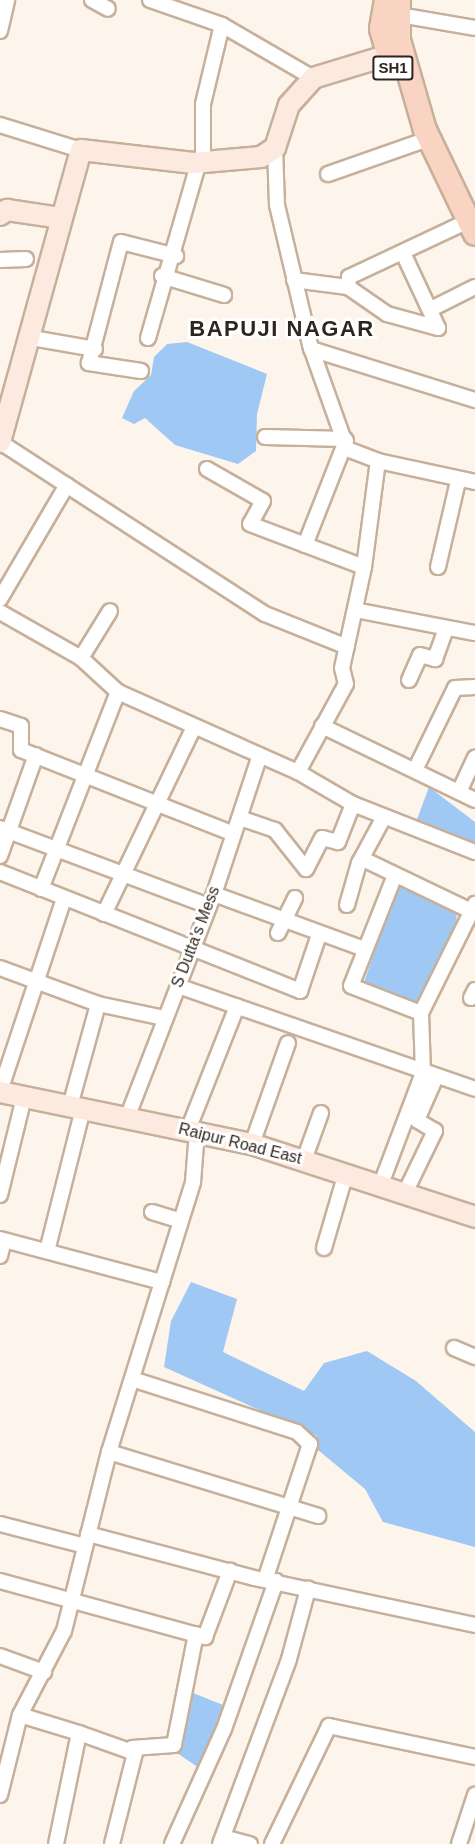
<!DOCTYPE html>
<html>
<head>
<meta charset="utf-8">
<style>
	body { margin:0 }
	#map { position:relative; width:475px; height:1844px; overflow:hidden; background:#fdf4eb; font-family:Arial,sans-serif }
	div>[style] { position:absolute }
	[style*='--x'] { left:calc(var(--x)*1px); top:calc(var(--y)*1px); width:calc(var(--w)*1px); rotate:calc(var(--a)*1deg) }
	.water>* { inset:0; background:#9fc9f4 }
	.roads { filter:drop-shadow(2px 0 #c6b09b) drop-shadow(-2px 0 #c6b09b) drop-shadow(0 2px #c6b09b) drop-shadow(0 -2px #c6b09b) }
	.street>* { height:14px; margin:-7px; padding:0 7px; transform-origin:7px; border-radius:7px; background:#fff }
	.secondary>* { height:20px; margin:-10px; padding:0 10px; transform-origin:10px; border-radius:10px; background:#fce9e0 }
	.primary>* { height:22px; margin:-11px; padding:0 11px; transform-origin:11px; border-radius:11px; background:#fad4c2 }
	span { translate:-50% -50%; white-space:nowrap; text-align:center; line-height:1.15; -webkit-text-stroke:6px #fff; paint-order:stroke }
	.shield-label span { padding:2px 4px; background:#fff; border:2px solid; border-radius:4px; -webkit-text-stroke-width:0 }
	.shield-label { font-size:15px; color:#2e261e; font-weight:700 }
	.street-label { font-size:16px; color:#2e261e }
	.district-label { font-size:22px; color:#2e261e; font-weight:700; letter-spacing:1.5px }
</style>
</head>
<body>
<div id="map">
	<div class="water">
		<div style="clip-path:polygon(187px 342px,267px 374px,257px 414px,256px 451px,238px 464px,175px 445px,145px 418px,134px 424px,122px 418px,134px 391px,151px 375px,154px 357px,167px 344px)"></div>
		<div style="clip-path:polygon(429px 787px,475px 822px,475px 850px,416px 822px)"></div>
		<div style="clip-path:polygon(397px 886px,457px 910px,456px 926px,430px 990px,412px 1006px,364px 982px)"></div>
		<div style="clip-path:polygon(191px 1282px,237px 1299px,223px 1352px,304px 1391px,324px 1363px,367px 1351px,416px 1381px,475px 1432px,475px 1547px,383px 1522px,365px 1489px,318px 1450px,317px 1436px,164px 1367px,171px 1321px)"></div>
		<div style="clip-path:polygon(193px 1693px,228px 1707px,202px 1770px,177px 1753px,182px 1712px)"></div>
	</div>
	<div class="roads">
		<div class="street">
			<div style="--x:92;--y:0;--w:18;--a:29"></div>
			<div style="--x:150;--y:0;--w:76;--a:19.1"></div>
			<div style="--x:222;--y:25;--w:105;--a:30.2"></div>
			<div style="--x:394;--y:14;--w:82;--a:9.8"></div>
			<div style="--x:0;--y:31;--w:32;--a:-77"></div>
			<div style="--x:0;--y:125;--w:85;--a:17.2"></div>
			<div style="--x:275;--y:148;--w:57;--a:88"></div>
			<div style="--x:277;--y:205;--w:144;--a:76.7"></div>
			<div style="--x:310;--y:345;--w:110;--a:70.4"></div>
			<div style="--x:347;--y:449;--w:33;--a:21"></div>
			<div style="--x:378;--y:461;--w:99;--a:12.2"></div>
			<div style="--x:203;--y:160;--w:56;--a:-90"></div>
			<div style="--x:203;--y:104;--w:81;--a:-76.5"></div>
			<div style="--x:328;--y:174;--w:106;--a:-19.3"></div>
			<div style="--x:0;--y:260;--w:26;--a:-2"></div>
			<div style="--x:162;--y:276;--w:65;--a:17"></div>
			<div style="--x:294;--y:280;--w:54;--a:7.4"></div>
			<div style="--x:348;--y:287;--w:47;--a:34.7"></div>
			<div style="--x:387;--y:314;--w:53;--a:15.4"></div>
			<div style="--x:438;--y:328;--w:83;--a:-115"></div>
			<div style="--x:348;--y:287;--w:10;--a:-84"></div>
			<div style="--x:349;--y:277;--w:132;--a:-25.2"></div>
			<div style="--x:431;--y:309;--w:49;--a:-26.6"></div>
			<div style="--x:32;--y:338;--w:64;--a:9.9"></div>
			<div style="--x:148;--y:338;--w:184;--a:-73.9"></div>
			<div style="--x:311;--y:349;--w:172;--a:17.3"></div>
			<div style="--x:141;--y:371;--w:53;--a:-171.3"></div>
			<div style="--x:89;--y:363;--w:125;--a:-75.2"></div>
			<div style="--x:121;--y:242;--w:57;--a:14.3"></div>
			<div style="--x:265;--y:437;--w:80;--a:1.4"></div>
			<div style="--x:0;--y:442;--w:316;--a:33"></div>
			<div style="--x:265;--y:614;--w:88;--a:21.9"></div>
			<div style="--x:207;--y:469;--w:64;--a:29.7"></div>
			<div style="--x:263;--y:501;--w:26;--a:119"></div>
			<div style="--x:250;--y:524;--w:122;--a:20.7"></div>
			<div style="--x:305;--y:545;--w:112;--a:-68.5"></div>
			<div style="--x:438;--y:567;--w:88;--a:-76.9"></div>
			<div style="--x:0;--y:599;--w:132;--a:-59.6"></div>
			<div style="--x:355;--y:610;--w:122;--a:10.9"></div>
			<div style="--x:0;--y:612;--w:93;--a:29.6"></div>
			<div style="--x:81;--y:658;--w:50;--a:42.6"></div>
			<div style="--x:118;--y:692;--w:197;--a:24"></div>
			<div style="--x:298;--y:772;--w:64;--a:30.2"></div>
			<div style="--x:353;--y:804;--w:41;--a:111.5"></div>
			<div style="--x:338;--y:842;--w:16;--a:-166"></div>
			<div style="--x:322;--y:838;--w:35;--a:117"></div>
			<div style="--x:306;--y:869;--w:50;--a:-128.5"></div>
			<div style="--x:275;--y:830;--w:37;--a:-161"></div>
			<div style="--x:81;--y:658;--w:55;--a:-58.3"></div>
			<div style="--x:409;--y:680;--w:27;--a:-66"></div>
			<div style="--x:420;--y:655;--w:16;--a:15"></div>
			<div style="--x:435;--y:659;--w:33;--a:-70"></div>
			<div style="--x:0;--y:719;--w:22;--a:18"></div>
			<div style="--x:21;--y:726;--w:24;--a:90"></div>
			<div style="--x:21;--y:750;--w:227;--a:21.5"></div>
			<div style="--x:322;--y:726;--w:170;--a:25.8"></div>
			<div style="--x:415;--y:770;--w:91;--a:-64"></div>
			<div style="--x:455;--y:688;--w:20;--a:-3"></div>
			<div style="--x:298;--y:772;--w:100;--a:-61.4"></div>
			<div style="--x:346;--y:684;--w:16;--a:-104"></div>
			<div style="--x:342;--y:668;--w:103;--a:-77.7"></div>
			<div style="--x:364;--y:567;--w:107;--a:-82.5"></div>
			<div style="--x:459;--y:792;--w:38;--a:-65"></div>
			<div style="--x:353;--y:804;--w:131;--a:21.5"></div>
			<div style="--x:0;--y:828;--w:223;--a:20.5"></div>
			<div style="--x:0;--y:856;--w:107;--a:-70.4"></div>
			<div style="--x:365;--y:860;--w:122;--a:25.7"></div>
			<div style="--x:0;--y:872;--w:323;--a:21.6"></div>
			<div style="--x:300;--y:991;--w:59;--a:-71.3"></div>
			<div style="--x:395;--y:875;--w:119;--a:111.6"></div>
			<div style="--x:351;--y:986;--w:75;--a:21.1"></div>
			<div style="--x:41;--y:889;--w:212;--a:-68.7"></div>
			<div style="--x:214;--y:894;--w:160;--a:20.1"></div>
			<div style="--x:347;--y:905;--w:44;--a:-74.1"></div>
			<div style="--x:359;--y:863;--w:52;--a:-61.5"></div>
			<div style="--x:104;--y:914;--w:208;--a:-64.3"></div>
			<div style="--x:278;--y:933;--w:39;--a:-64"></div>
			<div style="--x:0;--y:968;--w:104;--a:20.2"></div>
			<div style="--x:98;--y:1004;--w:67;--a:12"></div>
			<div style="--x:178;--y:986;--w:314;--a:19.1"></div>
			<div style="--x:471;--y:998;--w:9;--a:-63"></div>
			<div style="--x:0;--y:1091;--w:202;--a:-71.6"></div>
			<div style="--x:70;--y:1106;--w:106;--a:-74.6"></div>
			<div style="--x:127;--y:1118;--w:240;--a:-68.8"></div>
			<div style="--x:214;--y:894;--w:146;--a:-71.7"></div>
			<div style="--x:188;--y:1130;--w:133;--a:-68.4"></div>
			<div style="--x:252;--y:1144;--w:107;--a:-70.4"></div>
			<div style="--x:304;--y:1160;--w:50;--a:-70.1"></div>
			<div style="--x:381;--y:1184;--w:119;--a:-69.3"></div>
			<div style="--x:423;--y:1073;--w:60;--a:-91.9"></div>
			<div style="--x:421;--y:1013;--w:122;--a:-63.6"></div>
			<div style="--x:405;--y:1193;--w:69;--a:-64.2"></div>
			<div style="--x:435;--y:1131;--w:21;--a:-149"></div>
			<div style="--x:417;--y:1120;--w:47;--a:-66.2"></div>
			<div style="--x:0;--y:1195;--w:101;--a:-76.2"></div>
			<div style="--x:152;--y:1212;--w:30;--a:17"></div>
			<div style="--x:0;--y:1239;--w:168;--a:14.9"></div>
			<div style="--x:324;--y:1248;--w:78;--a:-73.7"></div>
			<div style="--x:47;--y:1251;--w:146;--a:-75.8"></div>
			<div style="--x:0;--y:1256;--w:16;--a:-76"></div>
			<div style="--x:454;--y:1348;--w:23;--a:23"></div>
			<div style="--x:132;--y:1379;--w:173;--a:17.8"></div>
			<div style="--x:297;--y:1432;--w:18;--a:43"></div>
			<div style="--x:310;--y:1444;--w:143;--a:108.3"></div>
			<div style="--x:109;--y:1452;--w:219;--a:17"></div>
			<div style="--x:0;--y:1524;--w:88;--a:14.5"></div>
			<div style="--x:88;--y:1534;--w:172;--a:14.8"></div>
			<div style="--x:254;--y:1578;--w:226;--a:12"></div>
			<div style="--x:0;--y:1581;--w:213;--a:15.3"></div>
			<div style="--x:205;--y:1637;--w:71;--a:-69.3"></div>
			<div style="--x:0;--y:1656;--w:47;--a:20"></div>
			<div style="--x:20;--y:1715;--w:62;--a:17"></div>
			<div style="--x:79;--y:1733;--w:113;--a:101.7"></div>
			<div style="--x:79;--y:1733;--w:59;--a:19.7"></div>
			<div style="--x:135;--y:1753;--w:94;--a:104.2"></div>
			<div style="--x:132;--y:1748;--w:42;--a:-4.1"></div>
			<div style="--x:174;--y:1745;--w:113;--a:-78.8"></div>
			<div style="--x:0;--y:1795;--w:82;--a:-76"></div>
			<div style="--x:20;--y:1715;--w:95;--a:-62.4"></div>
			<div style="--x:64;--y:1631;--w:185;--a:-75.9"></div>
			<div style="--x:109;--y:1452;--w:283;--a:-72.7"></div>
			<div style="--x:193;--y:1182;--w:51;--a:-85.5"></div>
			<div style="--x:223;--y:1837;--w:28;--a:15"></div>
			<div style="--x:172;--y:1844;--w:126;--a:-65.7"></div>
			<div style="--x:224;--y:1729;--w:157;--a:-70.6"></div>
			<div style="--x:220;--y:1844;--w:197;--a:-69.5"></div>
			<div style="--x:289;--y:1659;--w:73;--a:-74.8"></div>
			<div style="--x:272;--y:1844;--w:131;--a:-64.2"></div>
			<div style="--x:329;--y:1726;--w:149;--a:12"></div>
			<div style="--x:459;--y:1844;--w:52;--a:-71.9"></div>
		</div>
		<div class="secondary">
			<div style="--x:0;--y:215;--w:9;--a:-36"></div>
			<div style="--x:7;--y:210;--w:55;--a:8.4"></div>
			<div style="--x:0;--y:442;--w:303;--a:-74.5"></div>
			<div style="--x:81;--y:150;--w:113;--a:6.6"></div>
			<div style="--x:193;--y:163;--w:68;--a:-5"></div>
			<div style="--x:261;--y:157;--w:17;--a:-33"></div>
			<div style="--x:275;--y:148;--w:45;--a:-72"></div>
			<div style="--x:289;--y:105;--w:36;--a:-48"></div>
			<div style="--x:313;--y:78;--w:93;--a:-16.9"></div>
			<div style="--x:0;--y:1092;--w:257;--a:11.7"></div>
			<div style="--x:252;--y:1144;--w:235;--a:18.1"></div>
		</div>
		<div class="primary">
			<div style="--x:386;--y:0;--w:29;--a:100"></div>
			<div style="--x:381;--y:29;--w:37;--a:74"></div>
			<div style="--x:399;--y:0;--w:40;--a:90"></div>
			<div style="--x:399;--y:40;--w:94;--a:73.9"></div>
			<div style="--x:425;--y:130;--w:115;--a:64.3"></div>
		</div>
	</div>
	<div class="shield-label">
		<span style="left:393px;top:68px">SH1</span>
	</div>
	<div class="street-label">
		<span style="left:196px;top:937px;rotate:-69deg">S Dutta's Mess</span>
		<span style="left:240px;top:1144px;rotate:14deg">Raipur Road East</span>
	</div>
	<div class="district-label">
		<span style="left:282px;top:329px">BAPUJI NAGAR</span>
	</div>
</div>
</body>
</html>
